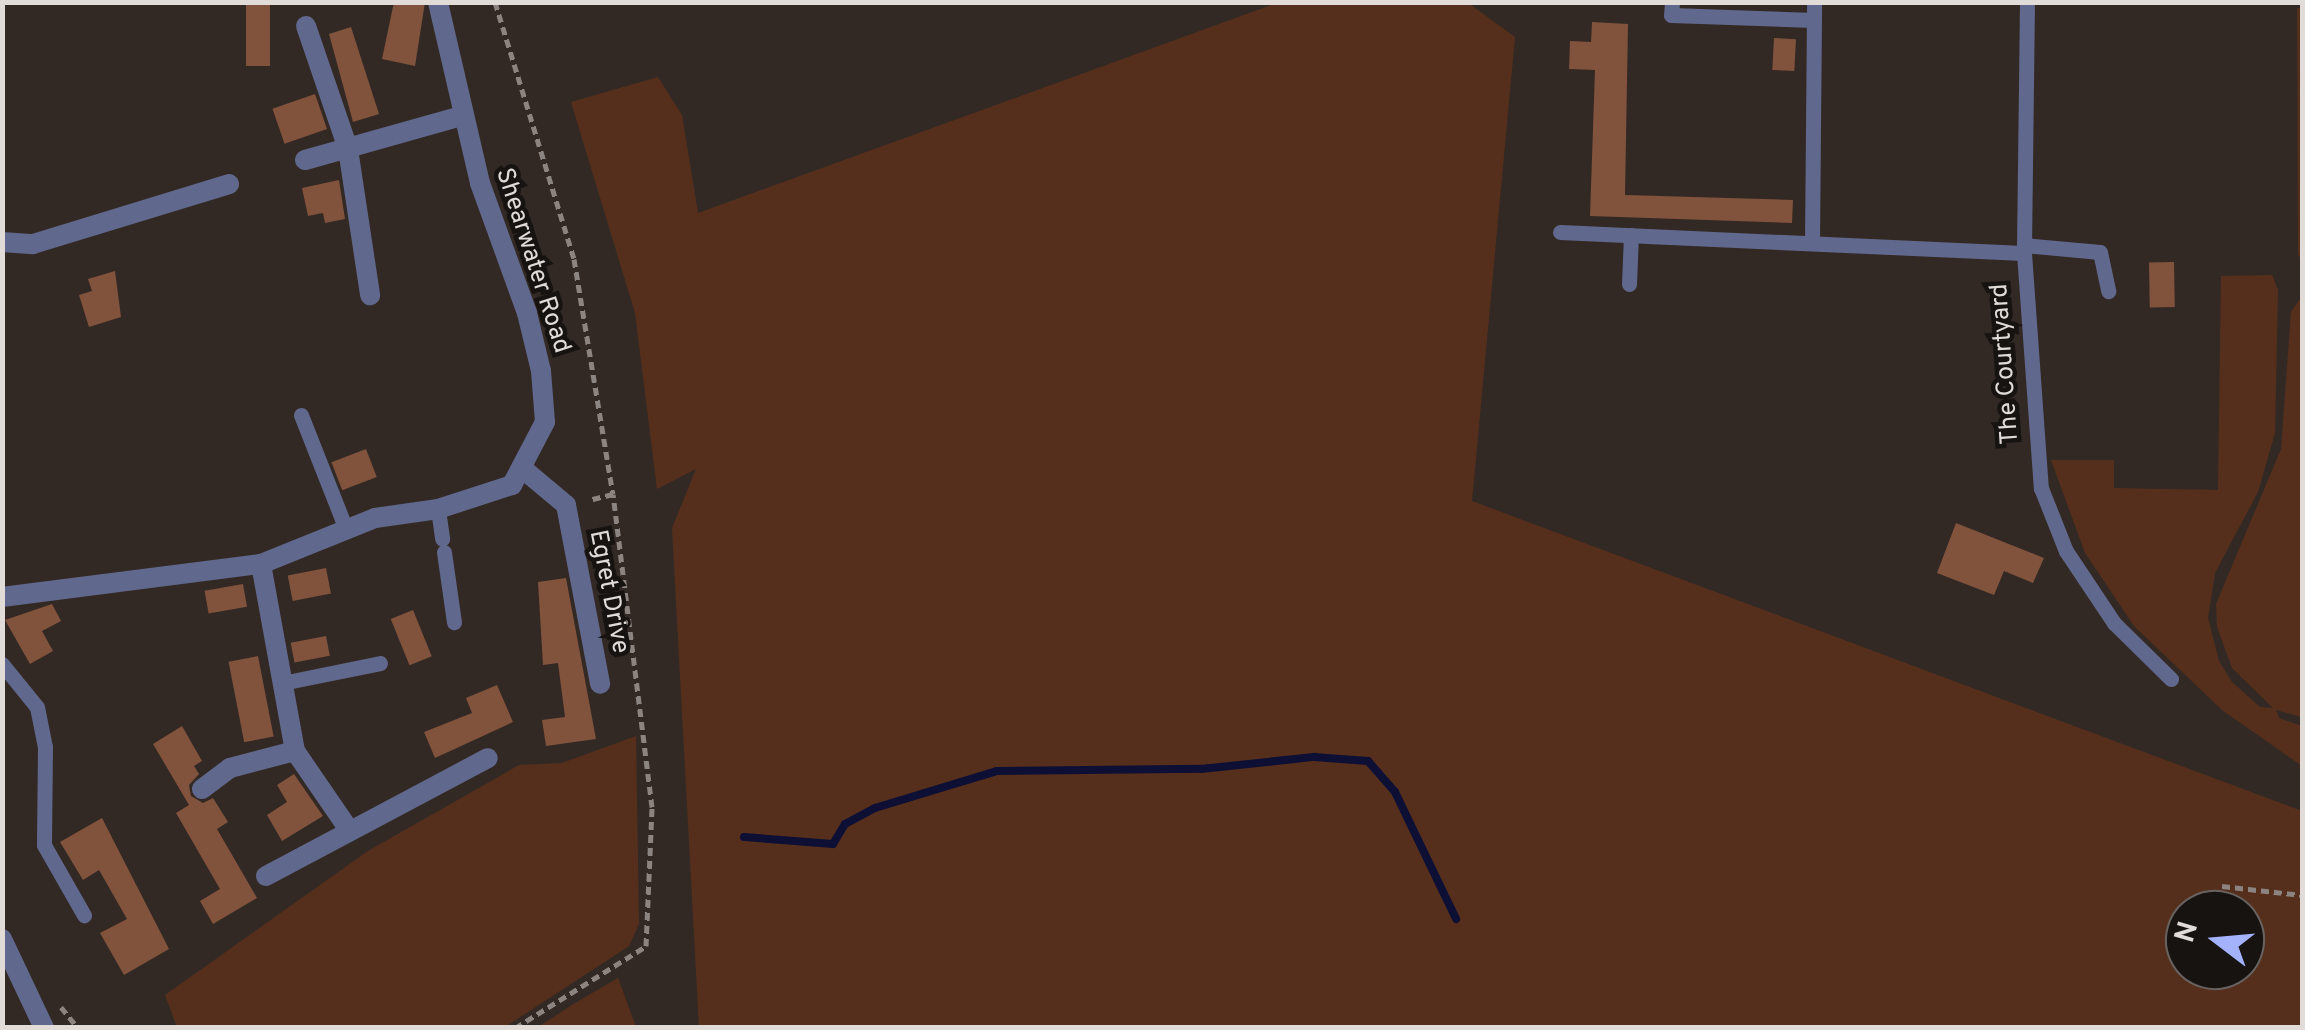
<!DOCTYPE html>
<html>
<head>
<meta charset="utf-8">
<style>
	body { margin:0 }
	#map { position:relative; width:2305px; height:1030px; overflow:hidden; background:#332924; font-family:Overpass,sans-serif }
	div>[style] { position:absolute }
	[style*='--x'] { left:calc(var(--x)*1px); top:calc(var(--y)*1px); width:calc(var(--w)*1px); rotate:calc(var(--a)*1deg) }
	.green>* { inset:0; background:#562f1c }
	.stream>* { height:8px; margin:-4px; padding:0 4px; transform-origin:4px; border-radius:4px; background:#0e0f34 }
	.building>* { inset:0; background:#81523c; transform-origin:0 0 }
	.path>* { height:5px; margin-top:-2.5px; transform-origin:0; background:repeating-linear-gradient(90deg,#8c8480 0 8px,transparent 0 13px) }
	.lane>* { height:15px; margin:-7.5px; padding:0 7.5px; transform-origin:7.5px; border-radius:7.5px; background:#61688d }
	.street>* { height:20px; margin:-10px; padding:0 10px; transform-origin:10px; border-radius:10px; background:#61688d }
	span { translate:-50% -50%; white-space:nowrap; text-align:center; line-height:1.15; -webkit-text-stroke:9px #171311; paint-order:stroke }
	.street-label { font-size:25px; color:#e2dcd9 }
	.frame { position:absolute; inset:0; border:5px solid #e2dcd9; pointer-events:none }
	.north { position:absolute; left:2165px; top:890px; width:100px; height:100px; box-sizing:border-box; background:#171311; border:2px solid #686361; border-radius:50%; rotate:286deg; font-size:28px; font-weight:700; line-height:40px; text-align:center; color:#e2dcd9 }
	.north::after { content:''; display:block; margin:auto; width:35px; height:45px; background:#a4b2fc; clip-path:polygon(50% 0,100% 100%,50% 72%,0 100%) }
</style>
</head>
<body>
<div id="map">
	<div class="green">
		<div style="clip-path:polygon(evenodd,1277px 3px,1468px 3px,1515px 37px,1472px 501px,2302px 811px,2302px 1027px,699px 1027px,672px 528px,696px 469px,657px 489px,635px 313px,571px 102px,658px 77px,682px 115px,698px 213px,1277px 3px,2245px 910px,2245px 970px,2185px 970px,2185px 910px,2245px 910px)"></div>
		<div style="clip-path:polygon(2297px 8px,2302px 8px,2302px 262px,2298px 254px)"></div>
		<div style="clip-path:polygon(2272px 275px,2278px 290px,2275px 433px,2258px 492px,2215px 573px,2208px 618px,2219px 661px,2232px 682px,2260px 707px,2273px 708px,2232px 668px,2217px 627px,2216px 604px,2281px 449px,2291px 312px,2302px 296px,2302px 717px,2276px 710px,2279px 718px,2302px 726px,2302px 766px,2222px 710px,2134px 626px,2085px 553px,2051px 460px,2114px 460px,2114px 488px,2218px 490px,2221px 276px)"></div>
		<div style="clip-path:polygon(636px 736px,639px 924px,629px 946px,505px 1027px,177px 1027px,165px 995px,368px 851px,519px 765px,562px 763px)"></div>
		<div style="clip-path:polygon(618px 978px,636px 1027px,538px 1027px,575px 1003px)"></div>
	</div>
	<div class="stream">
		<div style="--x:744;--y:837;--w:89;--a:4.5"></div>
		<div style="--x:833;--y:844;--w:23;--a:-59"></div>
		<div style="--x:845;--y:824;--w:34;--a:-28"></div>
		<div style="--x:875;--y:808;--w:127;--a:-16.9"></div>
		<div style="--x:997;--y:771;--w:204;--a:-0.6"></div>
		<div style="--x:1201;--y:769;--w:114;--a:-6.1"></div>
		<div style="--x:1314;--y:757;--w:54;--a:4.2"></div>
		<div style="--x:1368;--y:761;--w:41;--a:48.9"></div>
		<div style="--x:1395;--y:792;--w:141;--a:64.3"></div>
	</div>
	<div class="building">
		<div style="left:246px;top:2px;width:24px;height:64px"></div>
		<div style="clip-path:polygon(394px 2px,425px 2px,415px 66px,382px 59px)"></div>
		<div style="clip-path:polygon(1592px 22px,1628px 24px,1625px 195px,1793px 200px,1792px 223px,1590px 216px,1595px 70px,1569px 69px,1570px 41px,1591px 42px)"></div>
		<div style="clip-path:polygon(351px 27px,379px 114px,353px 122px,329px 34px)"></div>
		<div style="left:1774px;top:38px;width:22px;height:32px;rotate:3deg"></div>
		<div style="left:315px;top:94px;width:37px;height:45px;rotate:71deg"></div>
		<div style="clip-path:polygon(339px 180px,345px 219px,325px 223px,323px 213px,308px 216px,302px 188px)"></div>
		<div style="left:2174px;top:262px;width:45px;height:25px;rotate:89deg"></div>
		<div style="clip-path:polygon(115px 271px,121px 317px,89px 327px,79px 295px,92px 291px,88px 279px)"></div>
		<div style="left:366px;top:449px;width:30px;height:37px;rotate:69deg"></div>
		<div style="clip-path:polygon(1956px 523px,2044px 558px,2033px 583px,2004px 571px,1994px 595px,1937px 573px)"></div>
		<div style="left:326px;top:568px;width:26px;height:39px;rotate:79deg"></div>
		<div style="clip-path:polygon(566px 578px,596px 739px,546px 746px,542px 720px,565px 717px,558px 663px,543px 665px,538px 582px)"></div>
		<div style="left:243px;top:584px;width:23px;height:39px;rotate:80deg"></div>
		<div style="clip-path:polygon(52px 604px,61px 621px,42px 631px,53px 651px,30px 664px,5px 620px)"></div>
		<div style="left:413px;top:610px;width:50px;height:24px;rotate:68deg"></div>
		<div style="left:326px;top:636px;width:20px;height:36px;rotate:79deg"></div>
		<div style="left:258px;top:656px;width:82px;height:30px;rotate:79deg"></div>
		<div style="clip-path:polygon(497px 685px,513px 722px,435px 758px,424px 732px,472px 713px,466px 698px)"></div>
		<div style="clip-path:polygon(182px 726px,202px 761px,194px 766px,199px 774px,189px 785px,191px 796px,203px 803px,213px 798px,228px 822px,217px 829px,257px 898px,213px 924px,200px 901px,220px 889px,176px 813px,189px 805px,153px 744px)"></div>
		<div style="clip-path:polygon(294px 774px,323px 816px,282px 841px,267px 815px,287px 802px,277px 785px)"></div>
		<div style="clip-path:polygon(102px 818px,169px 949px,124px 975px,100px 933px,127px 919px,99px 870px,83px 880px,60px 842px)"></div>
	</div>
	<div class="path">
		<div style="--x:495;--y:2;--w:269;--a:72.9"></div>
		<div style="--x:574;--y:259;--w:238;--a:80.6"></div>
		<div style="--x:613;--y:494;--w:25;--a:166"></div>
		<div style="--x:2222;--y:886;--w:81;--a:6.4"></div>
		<div style="--x:61;--y:1007;--w:27;--a:51"></div>
		<div style="--x:515;--y:1028;--w:155;--a:-32"></div>
		<div style="--x:646;--y:946;--w:139;--a:-87.5"></div>
		<div style="--x:652;--y:807;--w:315;--a:-97.1"></div>
	</div>
	<div class="lane">
		<div style="--x:1672;--y:2;--w:13;--a:94"></div>
		<div style="--x:1671;--y:15;--w:143;--a:2"></div>
		<div style="--x:2027;--y:2;--w:251;--a:90.7"></div>
		<div style="--x:2024;--y:253;--w:236;--a:85.9"></div>
		<div style="--x:2041;--y:488;--w:68;--a:68.4"></div>
		<div style="--x:2066;--y:551;--w:87;--a:56.3"></div>
		<div style="--x:2114;--y:623;--w:80;--a:44.5"></div>
		<div style="--x:1560;--y:232;--w:464;--a:2.6"></div>
		<div style="--x:1812;--y:243;--w:241;--a:-89.5"></div>
		<div style="--x:2024;--y:245;--w:76;--a:5.3"></div>
		<div style="--x:2100;--y:252;--w:40;--a:78"></div>
		<div style="--x:1629;--y:284;--w:49;--a:-87.7"></div>
		<div style="--x:301;--y:415;--w:123;--a:68.5"></div>
		<div style="--x:438;--y:509;--w:30;--a:82"></div>
		<div style="--x:444;--y:552;--w:71;--a:81.9"></div>
		<div style="--x:2;--y:664;--w:55;--a:50.9"></div>
		<div style="--x:37;--y:707;--w:41;--a:78.7"></div>
		<div style="--x:45;--y:747;--w:98;--a:90.6"></div>
		<div style="--x:44;--y:845;--w:81;--a:60.3"></div>
		<div style="--x:282;--y:683;--w:100;--a:-11.5"></div>
	</div>
	<div class="street">
		<div style="--x:306;--y:26;--w:130;--a:71.1"></div>
		<div style="--x:348;--y:149;--w:148;--a:81.4"></div>
		<div style="--x:305;--y:160;--w:163;--a:-15.7"></div>
		<div style="--x:2;--y:242;--w:31;--a:4"></div>
		<div style="--x:33;--y:244;--w:205;--a:-17"></div>
		<div style="--x:523;--y:469;--w:56;--a:39.9"></div>
		<div style="--x:566;--y:505;--w:182;--a:79.2"></div>
		<div style="--x:261;--y:564;--w:190;--a:79.7"></div>
		<div style="--x:295;--y:751;--w:92;--a:55.6"></div>
		<div style="--x:2;--y:597;--w:261;--a:-7.3"></div>
		<div style="--x:261;--y:564;--w:123;--a:-22"></div>
		<div style="--x:375;--y:518;--w:64;--a:-8.1"></div>
		<div style="--x:438;--y:509;--w:78;--a:-18"></div>
		<div style="--x:512;--y:485;--w:71;--a:-62.4"></div>
		<div style="--x:545;--y:422;--w:51;--a:-94.5"></div>
		<div style="--x:541;--y:371;--w:60;--a:-103.6"></div>
		<div style="--x:527;--y:313;--w:138;--a:-109.9"></div>
		<div style="--x:480;--y:183;--w:186;--a:-103.1"></div>
		<div style="--x:202;--y:789;--w:35;--a:-37"></div>
		<div style="--x:230;--y:768;--w:67;--a:-14.7"></div>
		<div style="--x:266;--y:876;--w:251;--a:-28"></div>
		<div style="--x:2;--y:939;--w:98;--a:64.7"></div>
	</div>
	<div class="street-label">
		<span style="left:532px;top:261px;rotate:72deg">Shearwater Road</span>
		<span style="left:2006px;top:364px;rotate:-94deg">The Courtyard</span>
		<span style="left:608px;top:592px;rotate:79deg">Egret Drive</span>
	</div>
	<div class="frame"></div>
	<div class="north">N</div>
</div>
</body>
</html>
